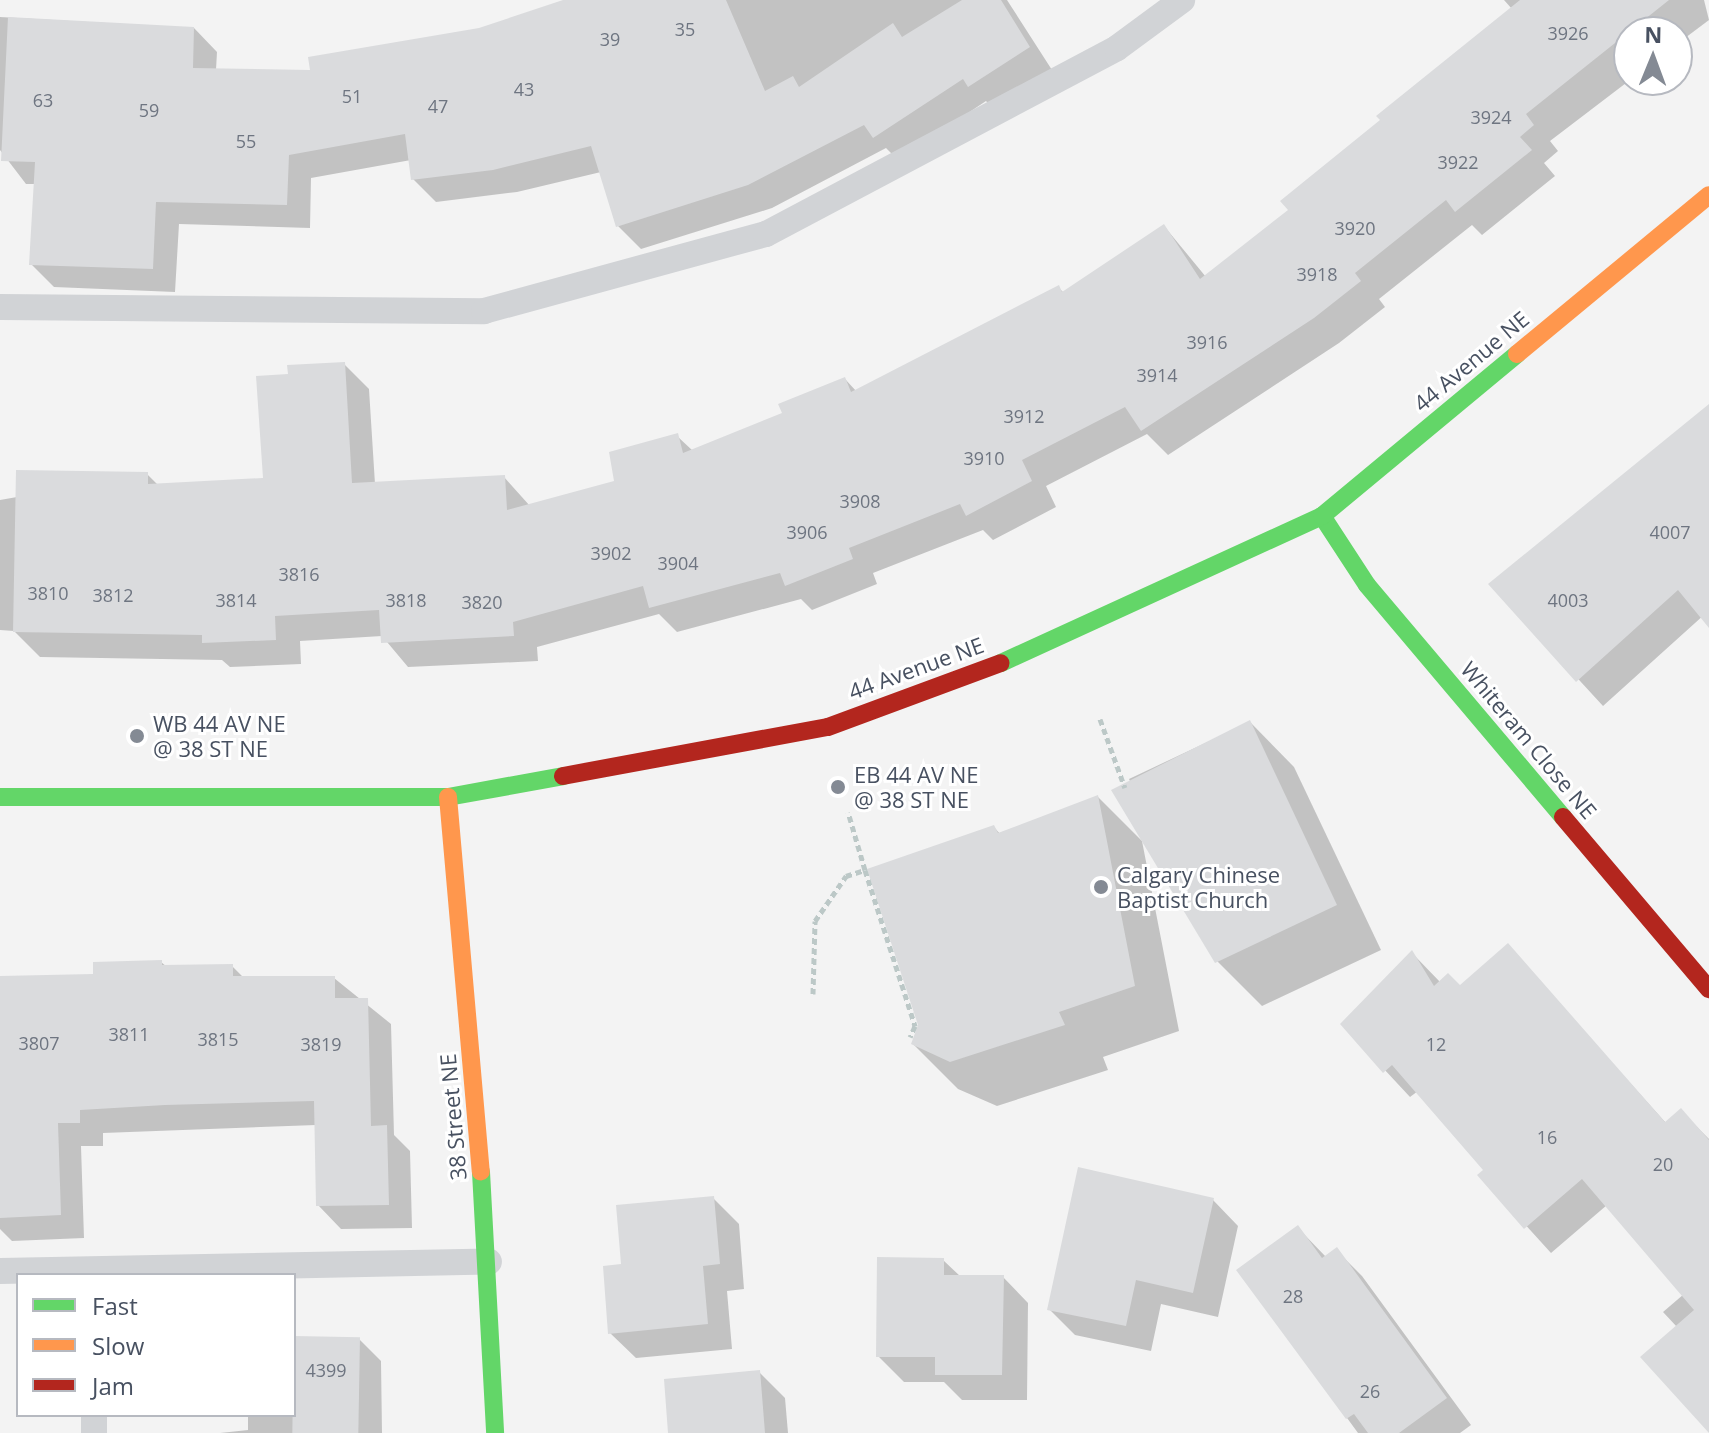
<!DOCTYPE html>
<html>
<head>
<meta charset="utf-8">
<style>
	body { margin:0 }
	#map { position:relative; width:1709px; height:1433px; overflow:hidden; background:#f3f3f3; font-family:"Open Sans",sans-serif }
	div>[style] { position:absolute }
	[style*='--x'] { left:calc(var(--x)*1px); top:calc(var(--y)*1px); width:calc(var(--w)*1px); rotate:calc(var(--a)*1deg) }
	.shadow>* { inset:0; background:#0003 }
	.building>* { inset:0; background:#dadbdd; transform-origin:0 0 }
	.path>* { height:5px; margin-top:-2.5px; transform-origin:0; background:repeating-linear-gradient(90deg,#bcc8c7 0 6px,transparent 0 10px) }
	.lane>* { height:26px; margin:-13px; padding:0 13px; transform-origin:13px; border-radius:13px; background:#d1d3d6 }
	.fast>* { height:18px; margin:-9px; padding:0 9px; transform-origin:9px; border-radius:9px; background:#63d668 }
	.slow>* { height:18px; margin:-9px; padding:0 9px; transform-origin:9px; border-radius:9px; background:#ff974d }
	.jam>* { height:18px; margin:-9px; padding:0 9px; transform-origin:9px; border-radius:9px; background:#b3261e }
	.dots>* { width:22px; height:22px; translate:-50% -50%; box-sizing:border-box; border:4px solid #fff; border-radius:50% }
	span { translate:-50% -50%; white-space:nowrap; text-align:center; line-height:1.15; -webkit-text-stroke:6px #fff; paint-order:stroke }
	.number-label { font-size:18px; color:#6e7581 }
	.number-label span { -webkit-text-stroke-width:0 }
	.street-label { font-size:22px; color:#485161 }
	.poi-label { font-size:22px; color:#485161 }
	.left { translate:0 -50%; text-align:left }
	.legend { position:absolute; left:16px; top:1273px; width:280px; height:144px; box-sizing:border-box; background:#fff; border:2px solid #b6b9c0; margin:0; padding:10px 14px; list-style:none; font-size:24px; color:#485161 }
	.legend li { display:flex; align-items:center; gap:16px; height:40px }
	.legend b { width:40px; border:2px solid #b6b9c0 }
	.north { position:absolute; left:1613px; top:16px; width:80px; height:80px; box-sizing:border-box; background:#fff; border:2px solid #b6b9c0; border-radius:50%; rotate:1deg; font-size:22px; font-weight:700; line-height:32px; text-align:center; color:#485161 }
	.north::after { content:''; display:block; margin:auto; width:28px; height:36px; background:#848a94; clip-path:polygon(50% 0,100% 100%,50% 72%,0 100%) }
</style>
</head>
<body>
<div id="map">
	<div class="shadow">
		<div style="clip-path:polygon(568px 0,1007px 0,1052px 70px,993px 109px,986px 101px,898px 160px,886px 148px,772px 208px,641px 249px,618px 226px,601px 172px,517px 192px,436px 202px,413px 179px,411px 160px,311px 178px,310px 228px,179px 224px,175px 292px,54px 287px,31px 264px,36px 184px,26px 184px,0 150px,0 17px,194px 28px,217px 52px,216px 70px,312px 72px,510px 23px)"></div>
		<div style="clip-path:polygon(1504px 0,1704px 0,1709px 20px,1677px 44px,1677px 32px,1629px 32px,1630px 80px,1550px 141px,1558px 151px,1544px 163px,1555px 176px,1482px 235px,1472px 225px,1379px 299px,1385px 307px,1339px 343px,1168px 455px,1147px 434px,1046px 486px,1056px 507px,993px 540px,983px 530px,873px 573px,877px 584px,812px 610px,801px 599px,677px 632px,659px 614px,537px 647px,538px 661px,408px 667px,382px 636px,300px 641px,301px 664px,230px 667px,222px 660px,40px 657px,14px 631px,0 630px,0 500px,147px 474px,159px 486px,265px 480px,290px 376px,344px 364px,369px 389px,375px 484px,504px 477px,530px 506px,616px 483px,677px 436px,693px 451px,784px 414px,845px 379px,857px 392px,1058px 287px,1064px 293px,1164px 226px,1206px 277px,1291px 210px,1382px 120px,1512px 9px)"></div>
		<div style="clip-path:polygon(1709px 405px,1709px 617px,1705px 614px,1603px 706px,1491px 584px)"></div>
		<div style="clip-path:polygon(1250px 722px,1294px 767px,1381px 950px,1262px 1006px,1217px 961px,1129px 779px)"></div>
		<div style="clip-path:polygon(1098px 797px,1142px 841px,1179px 1031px,1103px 1057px,1108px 1070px,997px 1106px,958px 1089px,913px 1044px,994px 827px,1000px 834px)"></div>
		<div style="clip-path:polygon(1507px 946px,1666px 1123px,1680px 1110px,1709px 1139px,1709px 1432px,1677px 1327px,1663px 1312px,1684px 1294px,1607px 1205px,1551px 1253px,1480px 1175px,1486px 1170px,1418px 1091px,1410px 1097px,1342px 1024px,1412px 953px,1441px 983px,1460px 988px)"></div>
		<div style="clip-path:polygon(161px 962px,167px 967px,232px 966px,244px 978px,334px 978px,391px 1024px,394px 1135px,410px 1151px,412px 1228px,341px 1229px,318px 1205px,316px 1125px,103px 1133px,103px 1146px,81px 1146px,84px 1238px,12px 1241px,0 1229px,0 978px,96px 976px)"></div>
		<div style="clip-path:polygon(713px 1198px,739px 1224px,744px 1289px,727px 1291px,732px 1349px,636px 1358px,610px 1333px)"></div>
		<div style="clip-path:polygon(1213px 1200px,1238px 1226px,1218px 1317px,1161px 1304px,1151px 1351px,1075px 1335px,1049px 1309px)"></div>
		<div style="clip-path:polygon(1298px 1228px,1326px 1257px,1336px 1250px,1362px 1276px,1471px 1425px,1460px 1433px,1358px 1433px,1239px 1270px)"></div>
		<div style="clip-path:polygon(943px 1260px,961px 1277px,1003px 1277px,1028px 1303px,1027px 1400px,962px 1400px,944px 1382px,904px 1382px,878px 1356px)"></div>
		<div style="clip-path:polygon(294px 1338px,359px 1339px,381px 1361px,382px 1433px,220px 1433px,248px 1430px,248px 1415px,294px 1415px)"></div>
		<div style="clip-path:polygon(759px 1372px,785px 1398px,788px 1433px,670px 1433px)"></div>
	</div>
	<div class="building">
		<div style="clip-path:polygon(563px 0,726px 0,765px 91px,793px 76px,799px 87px,893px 23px,902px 37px,962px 0,1001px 0,1030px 47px,968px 87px,963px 79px,873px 138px,864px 125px,748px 185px,616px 227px,591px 146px,493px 170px,411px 180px,405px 134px,289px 155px,287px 205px,156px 202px,153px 269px,29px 265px,35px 162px,1px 161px,8px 17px,194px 27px,193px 68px,310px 70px,308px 57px,479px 28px)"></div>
		<div style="clip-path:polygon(1520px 0,1669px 0,1526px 114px,1534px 125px,1520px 137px,1532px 150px,1455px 212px,1446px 200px,1355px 273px,1361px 281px,1314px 318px,1141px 431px,1125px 407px,1022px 460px,1032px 481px,966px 516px,960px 504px,849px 548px,853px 559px,785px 586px,780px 573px,649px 608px,643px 586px,513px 622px,514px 636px,381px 643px,379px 610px,275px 616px,276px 640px,202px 643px,202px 635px,13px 632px,16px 470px,148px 472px,148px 484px,263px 478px,256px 376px,288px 374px,287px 365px,345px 362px,352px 483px,505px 475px,507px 510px,614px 481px,609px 452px,678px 433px,683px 453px,782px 413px,778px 404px,845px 377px,851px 392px,1059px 285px,1062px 292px,1164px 224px,1200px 279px,1288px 210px,1280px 201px,1380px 120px,1376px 116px)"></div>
		<div style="clip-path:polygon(1709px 404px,1709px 628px,1678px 590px,1576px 682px,1488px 584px)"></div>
		<div style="clip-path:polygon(1250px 720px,1337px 905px,1215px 963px,1111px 790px)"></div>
		<div style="clip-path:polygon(1098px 795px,1135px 986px,1059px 1012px,1065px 1025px,950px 1062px,911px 1044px,918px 1025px,867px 869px,994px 825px,998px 833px)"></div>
		<div style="clip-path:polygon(1508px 943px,1665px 1122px,1681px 1108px,1709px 1140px,1709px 1433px,1640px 1357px,1694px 1310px,1582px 1179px,1524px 1229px,1477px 1175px,1483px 1170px,1392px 1065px,1383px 1073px,1340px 1024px,1412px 950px,1434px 986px,1448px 973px,1460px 985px)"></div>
		<div style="clip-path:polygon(162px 960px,162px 965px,233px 964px,233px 976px,335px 976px,335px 998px,368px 998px,371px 1126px,387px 1125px,389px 1205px,316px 1206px,314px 1101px,165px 1105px,80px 1110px,80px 1123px,58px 1123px,61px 1215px,0 1218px,0 976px,93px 974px,93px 962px)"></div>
		<div style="clip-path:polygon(1078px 1167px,1214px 1198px,1193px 1293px,1136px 1280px,1126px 1326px,1047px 1310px)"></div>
		<div style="clip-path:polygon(714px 1196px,720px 1264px,703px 1266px,708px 1324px,608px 1334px,603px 1266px,621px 1264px,616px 1205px)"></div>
		<div style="clip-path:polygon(1298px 1225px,1322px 1258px,1337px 1247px,1447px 1398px,1399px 1433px,1368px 1433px,1354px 1414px,1346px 1419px,1236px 1270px)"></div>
		<div style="clip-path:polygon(877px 1257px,944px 1258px,944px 1275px,1004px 1275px,1002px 1375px,935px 1375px,935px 1357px,876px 1357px)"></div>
		<div style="left:294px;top:1336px;width:66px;height:97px;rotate:1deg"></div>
		<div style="clip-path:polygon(760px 1370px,765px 1433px,668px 1433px,664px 1379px)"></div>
	</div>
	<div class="path">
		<div style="--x:1100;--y:719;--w:73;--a:70.1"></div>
		<div style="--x:865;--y:870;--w:164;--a:72.2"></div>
		<div style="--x:915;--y:1026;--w:12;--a:114"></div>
		<div style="--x:813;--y:994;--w:73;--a:-88.4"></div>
		<div style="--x:815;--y:921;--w:55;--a:-55.4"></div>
		<div style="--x:846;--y:876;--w:20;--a:-18"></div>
		<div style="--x:865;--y:870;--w:60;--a:-106.3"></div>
	</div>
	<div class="lane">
		<div style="--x:0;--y:307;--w:484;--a:0.5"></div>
		<div style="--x:484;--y:311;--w:292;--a:-15.3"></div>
		<div style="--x:766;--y:234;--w:397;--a:-27.9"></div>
		<div style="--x:1117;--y:48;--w:81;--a:-36.4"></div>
		<div style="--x:0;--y:1271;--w:489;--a:-1.1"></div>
		<div style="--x:94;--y:1433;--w:18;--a:-90"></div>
	</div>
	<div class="fast">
		<div style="--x:1322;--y:516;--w:82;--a:56.9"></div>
		<div style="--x:1367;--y:585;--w:304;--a:49.8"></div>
		<div style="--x:1001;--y:663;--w:353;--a:-24.6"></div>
		<div style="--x:1322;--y:516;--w:254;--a:-39.7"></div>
		<div style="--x:0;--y:797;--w:448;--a:0"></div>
		<div style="--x:448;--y:797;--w:117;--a:-10.3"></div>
		<div style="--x:481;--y:1172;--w:261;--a:86.9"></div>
	</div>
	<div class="slow">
		<div style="--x:1517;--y:354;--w:249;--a:-39.6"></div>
		<div style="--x:448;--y:797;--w:376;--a:85"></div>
	</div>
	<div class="jam">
		<div style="--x:563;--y:776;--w:269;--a:-10.5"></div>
		<div style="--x:828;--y:727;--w:184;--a:-20.3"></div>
		<div style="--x:1563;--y:817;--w:226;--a:49.7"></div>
	</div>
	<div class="dots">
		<div style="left:137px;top:736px;background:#848a94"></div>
		<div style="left:838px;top:787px;background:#848a94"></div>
		<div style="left:1101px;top:887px;background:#848a94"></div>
	</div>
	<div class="number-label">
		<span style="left:685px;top:29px">35</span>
		<span style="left:1568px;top:33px">3926</span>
		<span style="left:610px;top:39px">39</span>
		<span style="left:524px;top:89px">43</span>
		<span style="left:352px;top:96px">51</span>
		<span style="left:43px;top:100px">63</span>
		<span style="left:438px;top:106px">47</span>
		<span style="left:149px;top:110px">59</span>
		<span style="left:1491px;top:117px">3924</span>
		<span style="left:246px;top:141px">55</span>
		<span style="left:1458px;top:162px">3922</span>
		<span style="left:1355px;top:228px">3920</span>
		<span style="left:1317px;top:274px">3918</span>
		<span style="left:1207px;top:342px">3916</span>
		<span style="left:1157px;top:375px">3914</span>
		<span style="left:1024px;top:416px">3912</span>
		<span style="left:984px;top:458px">3910</span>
		<span style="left:860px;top:501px">3908</span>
		<span style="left:807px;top:532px">3906</span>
		<span style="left:1670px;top:532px">4007</span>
		<span style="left:611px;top:553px">3902</span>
		<span style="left:678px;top:563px">3904</span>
		<span style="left:299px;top:574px">3816</span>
		<span style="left:48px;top:593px">3810</span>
		<span style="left:113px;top:595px">3812</span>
		<span style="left:236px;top:600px">3814</span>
		<span style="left:406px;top:600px">3818</span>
		<span style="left:1568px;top:600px">4003</span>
		<span style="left:482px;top:602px">3820</span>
		<span style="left:129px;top:1034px">3811</span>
		<span style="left:218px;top:1039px">3815</span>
		<span style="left:39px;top:1043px">3807</span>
		<span style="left:321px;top:1044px">3819</span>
		<span style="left:1436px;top:1044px">12</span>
		<span style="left:1547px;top:1137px">16</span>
		<span style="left:1663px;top:1164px">20</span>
		<span style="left:1293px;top:1296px">28</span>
		<span style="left:326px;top:1370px">4399</span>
		<span style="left:1370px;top:1391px">26</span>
	</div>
	<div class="street-label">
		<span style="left:1471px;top:361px;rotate:-40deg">44 Avenue NE</span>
		<span style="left:916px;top:668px;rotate:-20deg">44 Avenue NE</span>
		<span style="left:1529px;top:740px;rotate:50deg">Whiteram Close NE</span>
		<span style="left:453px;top:1117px;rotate:-95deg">38 Street NE</span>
	</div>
	<div class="poi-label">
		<span class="left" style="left:153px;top:736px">WB 44 AV NE<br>@ 38 ST NE</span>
		<span class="left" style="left:854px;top:787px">EB 44 AV NE<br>@ 38 ST NE</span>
		<span class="left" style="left:1117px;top:887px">Calgary Chinese<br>Baptist Church</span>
	</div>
	<ul class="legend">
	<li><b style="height:10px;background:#63d668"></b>Fast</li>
	<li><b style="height:10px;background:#ff974d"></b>Slow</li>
	<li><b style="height:10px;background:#b3261e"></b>Jam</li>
	</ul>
	<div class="north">N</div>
</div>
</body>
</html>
